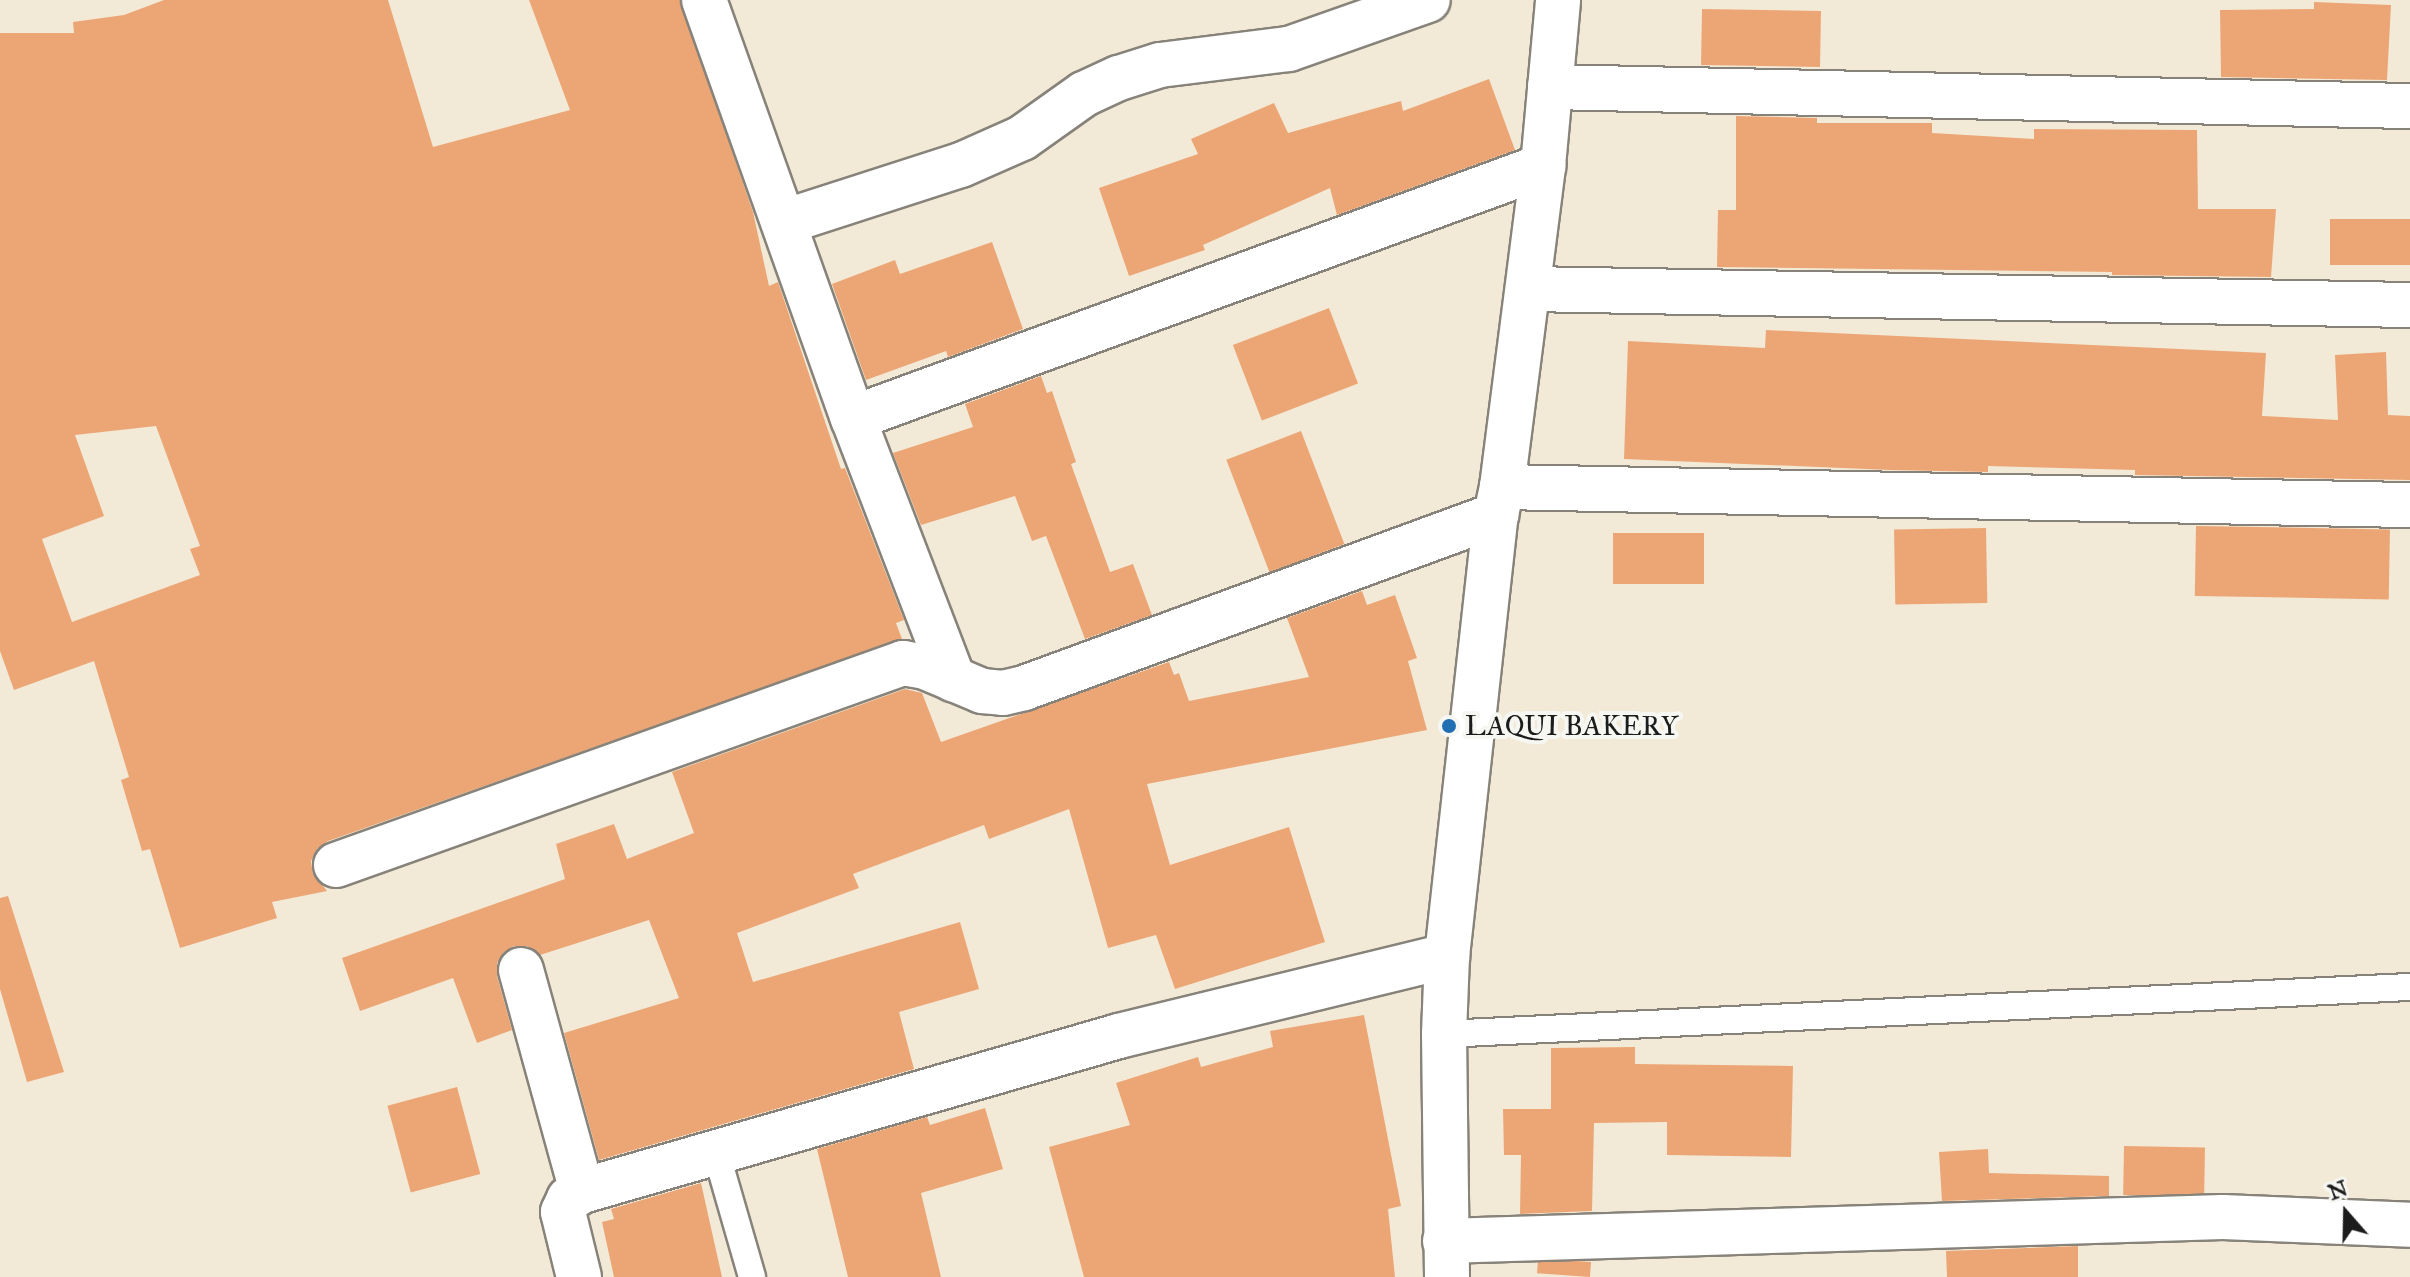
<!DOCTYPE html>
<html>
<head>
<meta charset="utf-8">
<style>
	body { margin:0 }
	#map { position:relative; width:2410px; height:1277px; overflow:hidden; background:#f2ead7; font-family:"IM FELL Great Primer",serif }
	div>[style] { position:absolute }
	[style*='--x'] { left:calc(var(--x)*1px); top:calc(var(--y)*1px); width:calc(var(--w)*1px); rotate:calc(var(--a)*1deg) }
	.building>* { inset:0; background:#eca675; transform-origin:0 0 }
	.roads { filter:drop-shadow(2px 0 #87837a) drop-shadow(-2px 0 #87837a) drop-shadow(0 2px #87837a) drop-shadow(0 -2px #87837a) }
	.service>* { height:26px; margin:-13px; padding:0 13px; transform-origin:13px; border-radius:13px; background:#fff }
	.minor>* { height:44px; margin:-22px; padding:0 22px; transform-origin:22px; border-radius:22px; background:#fff }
	.tertiary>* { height:44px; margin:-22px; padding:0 22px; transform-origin:22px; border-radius:22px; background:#fff }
	.dots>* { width:22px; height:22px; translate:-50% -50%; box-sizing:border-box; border:4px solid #f6f6f2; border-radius:50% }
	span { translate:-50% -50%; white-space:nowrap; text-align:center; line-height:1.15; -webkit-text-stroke:8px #f6f6f2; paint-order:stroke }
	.poi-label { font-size:28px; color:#1c1c1c }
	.left { translate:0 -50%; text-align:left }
	.north { position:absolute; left:2306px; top:1173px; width:80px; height:80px; -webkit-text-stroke:6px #f6f6f2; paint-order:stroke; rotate:340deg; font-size:22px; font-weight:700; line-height:32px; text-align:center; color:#1c1c1c }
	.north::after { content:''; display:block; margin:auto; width:28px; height:36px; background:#1c1c1c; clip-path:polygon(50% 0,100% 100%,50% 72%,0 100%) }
</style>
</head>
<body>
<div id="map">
	<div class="building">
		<div style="clip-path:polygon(evenodd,164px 0,388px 0,433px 147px,570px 110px,529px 0,680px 0,753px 212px,769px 286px,778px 282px,841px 469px,845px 468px,904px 620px,896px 623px,902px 639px,328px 841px,317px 849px,311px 861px,313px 874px,327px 891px,272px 902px,277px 918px,180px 948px,150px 849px,142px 851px,121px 780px,129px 777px,94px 661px,14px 690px,0 651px,0 33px,74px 33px,73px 22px,124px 15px,164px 0,156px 426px,200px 546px,190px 549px,200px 575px,72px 622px,42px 539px,104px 516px,75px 435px,156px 426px)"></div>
		<div style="clip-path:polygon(2314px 2px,2391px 5px,2387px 80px,2221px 77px,2220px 10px,2314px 9px)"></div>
		<div style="left:1702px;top:9px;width:119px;height:56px;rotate:1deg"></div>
		<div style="clip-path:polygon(1489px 79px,1515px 150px,1337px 215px,1330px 188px,1203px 245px,1205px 250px,1129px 276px,1099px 188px,1198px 154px,1191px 139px,1274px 103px,1288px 133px,1401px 101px,1403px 111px)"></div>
		<div style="clip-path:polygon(1736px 116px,1817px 118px,1817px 123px,1932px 123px,1932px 133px,2034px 139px,2034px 129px,2197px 130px,2198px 209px,2276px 209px,2271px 277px,2112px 275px,2112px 272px,1717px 267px,1718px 210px,1736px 210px)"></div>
		<div style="left:2330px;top:219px;width:80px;height:46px"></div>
		<div style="clip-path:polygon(992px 242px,1023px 329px,948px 357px,946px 351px,866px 380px,832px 284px,895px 260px,900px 274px)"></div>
		<div style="left:1329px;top:308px;width:81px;height:103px;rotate:69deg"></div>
		<div style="clip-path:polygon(1766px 330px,2266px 353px,2262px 416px,2338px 420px,2335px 355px,2386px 352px,2388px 415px,2410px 416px,2410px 480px,2135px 475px,2135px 470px,1988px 466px,1988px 472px,1890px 470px,1624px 459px,1628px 341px,1765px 348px)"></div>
		<div style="clip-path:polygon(1041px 376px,1047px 393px,1052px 391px,1076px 462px,1071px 464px,1110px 572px,1133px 564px,1152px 615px,1085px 639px,1046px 536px,1032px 541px,1015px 496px,921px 525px,893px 453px,973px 427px,965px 404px)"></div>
		<div style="left:1301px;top:431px;width:121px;height:80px;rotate:69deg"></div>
		<div style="left:2196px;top:526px;width:194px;height:70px;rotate:1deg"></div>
		<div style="left:1986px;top:528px;width:75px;height:92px;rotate:89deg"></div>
		<div style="left:1704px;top:533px;width:51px;height:91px;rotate:90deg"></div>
		<div style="clip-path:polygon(1362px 591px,1367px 605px,1395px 595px,1417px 658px,1408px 661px,1427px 730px,1147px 784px,1170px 865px,1289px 827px,1325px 942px,1175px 989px,1156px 935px,1108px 948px,1069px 809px,989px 839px,984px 825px,853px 874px,859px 888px,737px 933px,753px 982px,960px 922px,979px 989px,899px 1012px,914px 1069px,599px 1160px,564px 1033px,679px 998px,649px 920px,540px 955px,527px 946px,514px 946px,504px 952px,497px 963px,497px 976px,512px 1030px,477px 1043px,453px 978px,360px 1011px,342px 958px,565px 879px,556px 844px,614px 824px,627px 859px,694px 833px,672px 772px,905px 689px,922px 693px,941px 742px,1169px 662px,1174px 675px,1179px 673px,1189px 701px,1309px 677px,1287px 618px)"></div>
		<div style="clip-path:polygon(8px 896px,64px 1072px,27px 1082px,0 989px,0 898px)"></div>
		<div style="clip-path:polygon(1364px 1015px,1401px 1206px,1388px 1209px,1395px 1277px,1084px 1277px,1049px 1147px,1130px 1125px,1116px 1083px,1198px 1057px,1201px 1067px,1273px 1047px,1270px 1031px)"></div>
		<div style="clip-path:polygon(1635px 1047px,1635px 1064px,1793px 1066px,1791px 1157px,1667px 1155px,1667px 1122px,1594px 1123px,1592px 1211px,1520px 1214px,1521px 1155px,1504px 1155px,1503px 1109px,1551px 1109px,1551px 1048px)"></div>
		<div style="left:457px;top:1087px;width:90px;height:72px;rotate:75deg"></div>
		<div style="clip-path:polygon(985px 1108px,1003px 1169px,921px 1193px,941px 1277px,848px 1277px,817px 1149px,927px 1117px,930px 1125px)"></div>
		<div style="left:2124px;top:1146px;width:81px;height:49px;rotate:1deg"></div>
		<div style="clip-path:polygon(1988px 1149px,1989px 1173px,2109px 1176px,2109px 1196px,1942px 1201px,1939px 1152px)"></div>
		<div style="clip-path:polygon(701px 1183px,722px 1277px,614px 1277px,602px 1222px,614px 1219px,611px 1209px)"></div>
		<div style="clip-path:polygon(2078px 1246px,2078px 1277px,1947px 1277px,1946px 1251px)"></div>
		<div style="left:1591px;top:1262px;width:15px;height:53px;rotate:94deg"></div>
	</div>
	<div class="roads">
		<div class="service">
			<div style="--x:1444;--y:1034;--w:967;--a:-2.79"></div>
			<div style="--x:716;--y:1152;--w:130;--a:73.9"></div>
		</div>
		<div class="minor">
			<div style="--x:704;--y:0;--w:444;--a:70.4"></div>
			<div style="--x:853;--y:418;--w:280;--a:69"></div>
			<div style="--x:1550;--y:87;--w:860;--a:1.27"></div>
			<div style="--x:784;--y:222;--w:186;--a:-17.9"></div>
			<div style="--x:961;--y:165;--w:67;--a:-23.9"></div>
			<div style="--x:1022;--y:138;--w:76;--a:-35.4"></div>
			<div style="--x:1084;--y:94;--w:38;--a:-25"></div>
			<div style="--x:1119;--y:78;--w:43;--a:-17.6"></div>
			<div style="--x:1160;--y:65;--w:130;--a:-7.1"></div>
			<div style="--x:1289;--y:49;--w:147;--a:-19.4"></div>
			<div style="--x:1528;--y:289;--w:882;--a:1.04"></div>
			<div style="--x:853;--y:418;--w:735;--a:-20.06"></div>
			<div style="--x:1502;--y:487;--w:908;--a:1.14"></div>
			<div style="--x:336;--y:865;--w:602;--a:-19.61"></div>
			<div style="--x:903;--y:663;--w:22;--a:10"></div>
			<div style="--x:925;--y:667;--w:62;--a:22.8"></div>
			<div style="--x:982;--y:691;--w:21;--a:5"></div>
			<div style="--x:1003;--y:693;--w:22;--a:-13"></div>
			<div style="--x:1024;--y:688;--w:503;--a:-20.13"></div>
			<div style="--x:521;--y:970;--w:229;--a:74.6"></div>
			<div style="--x:1445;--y:1241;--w:778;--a:-1.77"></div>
			<div style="--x:2223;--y:1217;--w:187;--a:2.4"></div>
			<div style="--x:579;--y:1277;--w:67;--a:-103.8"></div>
			<div style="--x:563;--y:1212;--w:14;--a:-65"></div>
			<div style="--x:569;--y:1199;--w:15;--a:-32"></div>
			<div style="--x:582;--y:1191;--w:559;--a:-16.1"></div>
			<div style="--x:1119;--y:1036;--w:338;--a:-13.7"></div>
		</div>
		<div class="tertiary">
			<div style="--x:1447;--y:1277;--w:243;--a:-90.7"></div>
			<div style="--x:1444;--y:1034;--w:78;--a:-87.8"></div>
			<div style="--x:1447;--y:956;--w:444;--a:-83.7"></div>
			<div style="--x:1496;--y:515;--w:29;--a:-78"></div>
			<div style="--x:1502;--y:487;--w:324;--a:-82.7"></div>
			<div style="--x:1543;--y:166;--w:167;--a:-84.8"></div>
		</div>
	</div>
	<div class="dots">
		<div style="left:1449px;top:726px;background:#1f6fb2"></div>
	</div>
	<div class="poi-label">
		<span class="left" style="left:1465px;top:726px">LAQUI BAKERY</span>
	</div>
	<div class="north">N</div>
</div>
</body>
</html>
